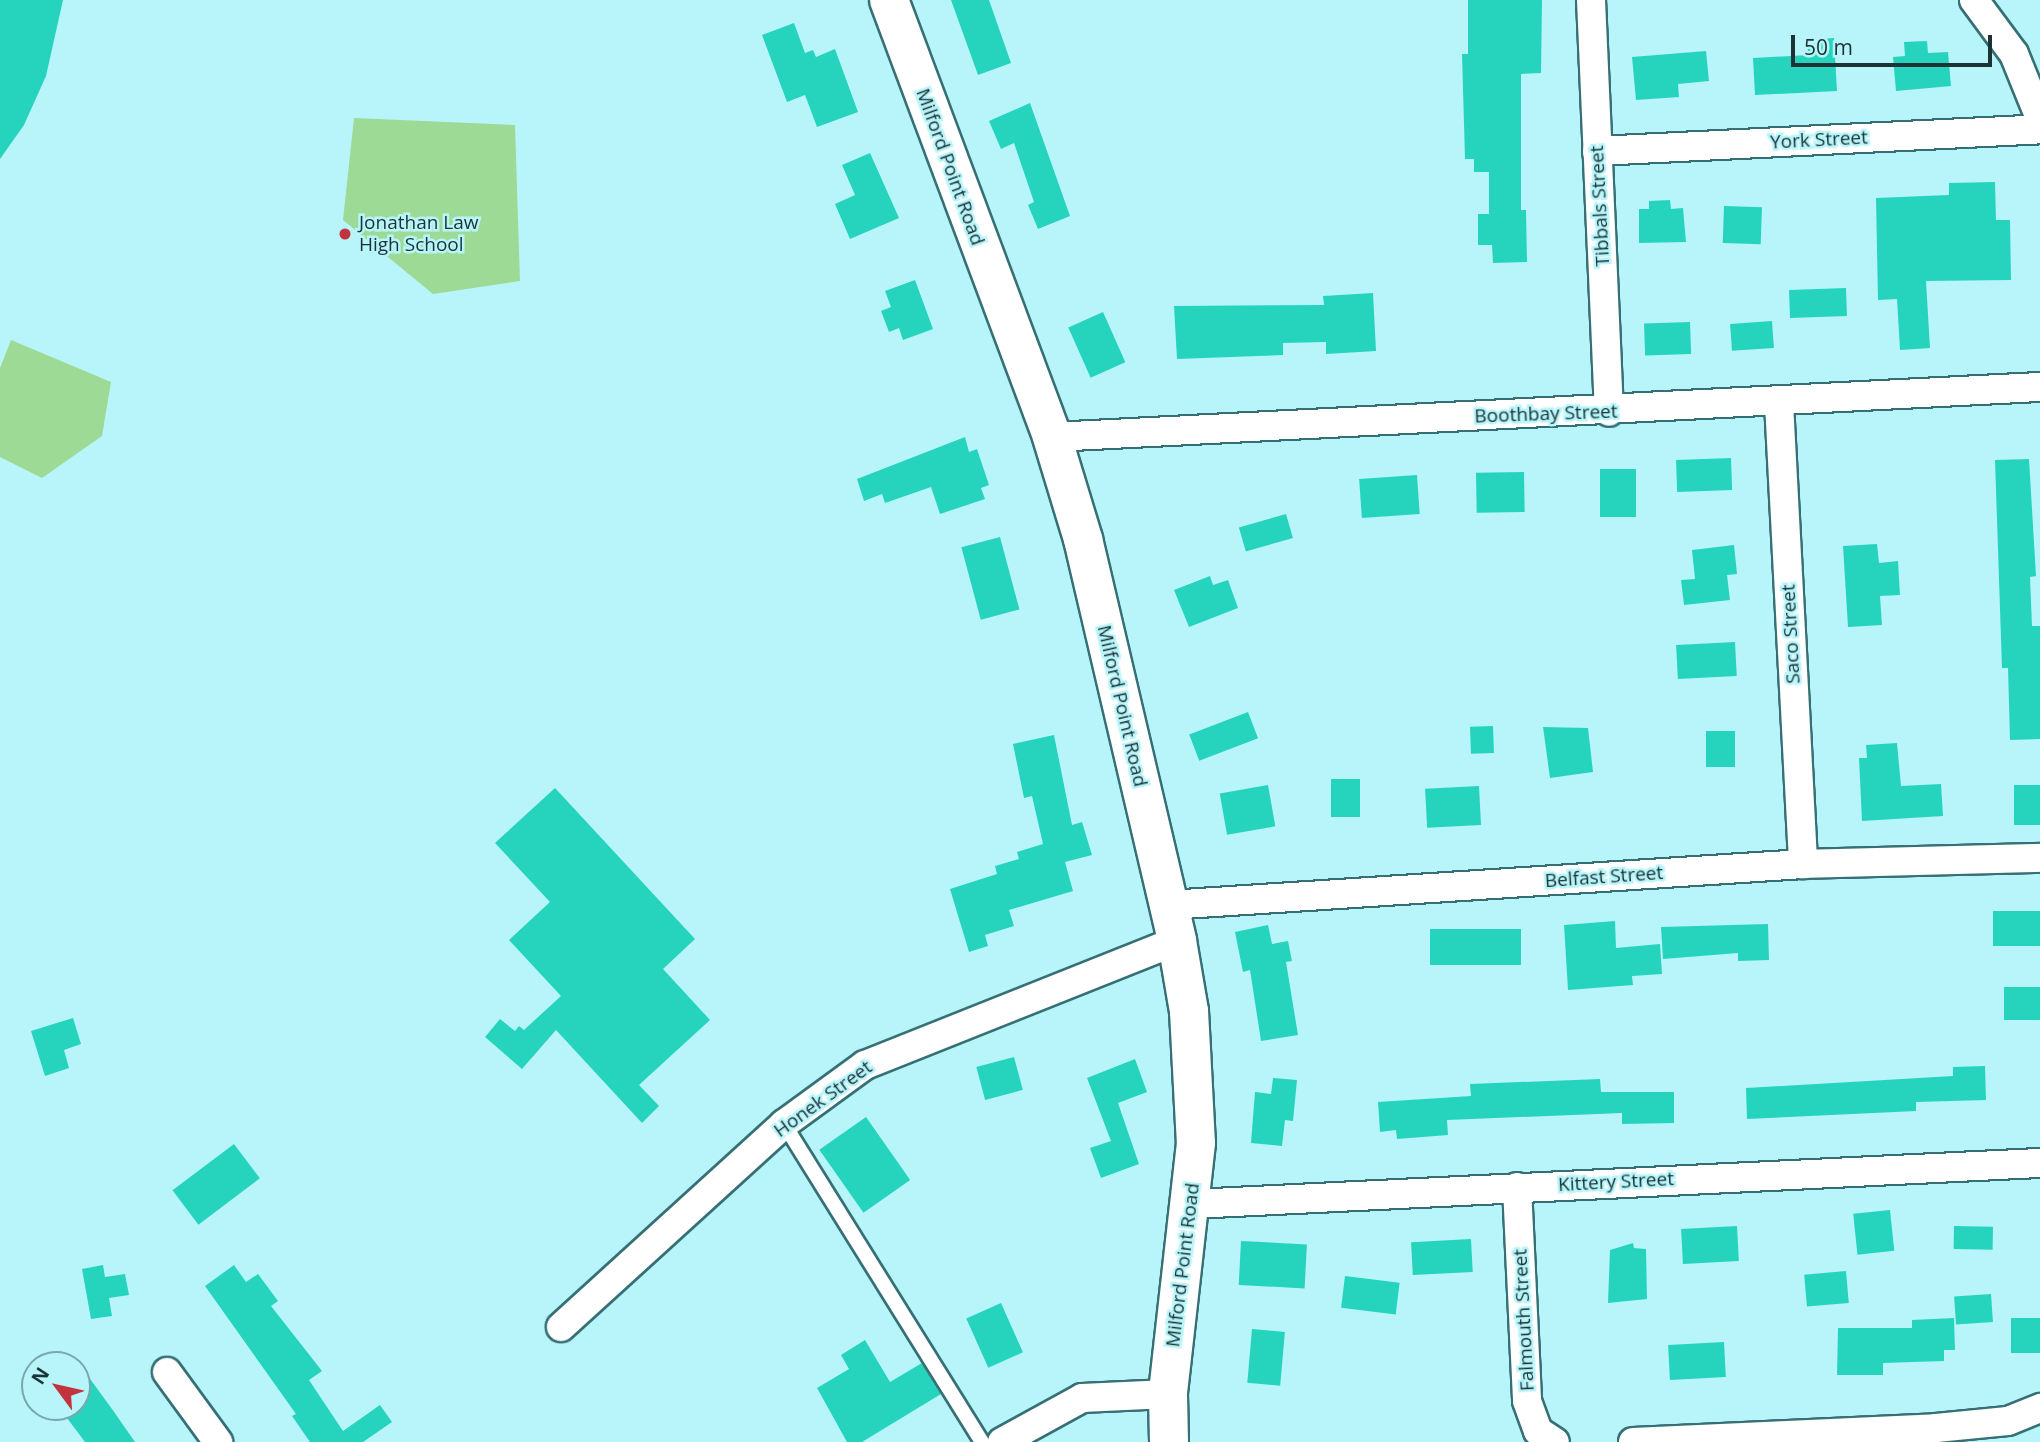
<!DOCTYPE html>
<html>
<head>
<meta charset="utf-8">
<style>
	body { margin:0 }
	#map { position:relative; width:2040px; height:1442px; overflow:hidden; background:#b8f5fa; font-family:"Open Sans",sans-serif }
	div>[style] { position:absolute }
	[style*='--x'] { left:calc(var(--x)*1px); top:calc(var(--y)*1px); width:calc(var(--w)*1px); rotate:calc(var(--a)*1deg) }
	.green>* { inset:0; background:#9dda95 }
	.building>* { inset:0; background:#26d4be; transform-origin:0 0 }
	.roads { filter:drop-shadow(2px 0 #367075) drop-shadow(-2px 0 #367075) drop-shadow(0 2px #367075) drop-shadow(0 -2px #367075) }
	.lane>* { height:14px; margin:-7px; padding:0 7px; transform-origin:7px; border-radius:7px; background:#fff }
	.street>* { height:28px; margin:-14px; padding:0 14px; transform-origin:14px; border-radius:14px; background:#fff }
	.secondary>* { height:38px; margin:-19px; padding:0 19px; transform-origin:19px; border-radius:19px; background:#fff }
	.dots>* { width:19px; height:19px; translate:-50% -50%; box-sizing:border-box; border:4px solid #b8f5fa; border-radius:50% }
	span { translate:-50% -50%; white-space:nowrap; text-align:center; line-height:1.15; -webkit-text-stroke:5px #b8f5fa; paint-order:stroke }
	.street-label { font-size:19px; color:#1b3335 }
	.poi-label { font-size:19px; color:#1b3335 }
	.left { translate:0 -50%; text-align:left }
	.north { position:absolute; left:21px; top:1351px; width:70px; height:70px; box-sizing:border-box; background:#b8f5fa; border:2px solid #79a7ab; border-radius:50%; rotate:303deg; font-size:19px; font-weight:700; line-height:28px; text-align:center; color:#1b3335 }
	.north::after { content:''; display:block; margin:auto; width:24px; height:32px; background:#c3333d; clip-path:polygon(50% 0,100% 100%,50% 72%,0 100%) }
	.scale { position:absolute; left:1791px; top:35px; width:201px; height:32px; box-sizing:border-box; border:4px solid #1b3335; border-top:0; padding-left:9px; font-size:21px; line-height:24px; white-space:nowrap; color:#1b3335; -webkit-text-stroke:5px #b8f5fa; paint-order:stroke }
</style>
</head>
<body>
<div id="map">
	<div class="green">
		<div style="clip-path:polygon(354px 118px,515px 125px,520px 281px,433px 294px,343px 220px)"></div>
		<div style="clip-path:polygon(11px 340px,111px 382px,102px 436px,42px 478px,0 457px,0 368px)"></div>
	</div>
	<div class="building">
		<div style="clip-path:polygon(0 0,63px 0,46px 76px,24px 125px,0 159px)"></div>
		<div style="clip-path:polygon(951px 0,989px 0,1011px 63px,978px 75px)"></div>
		<div style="clip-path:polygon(1468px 0,1542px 0,1541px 73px,1521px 74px,1521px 210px,1526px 210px,1527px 262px,1493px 263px,1492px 245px,1478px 245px,1478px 214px,1489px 214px,1489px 172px,1474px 172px,1474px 159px,1465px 159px,1462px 54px,1468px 54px)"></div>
		<div style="clip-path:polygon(794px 23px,805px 53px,813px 50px,816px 57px,835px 49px,858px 112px,817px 127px,805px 95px,787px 102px,762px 35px)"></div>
		<div style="clip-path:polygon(1834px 38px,1837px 91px,1755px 95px,1753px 58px,1808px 55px,1807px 40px)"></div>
		<div style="clip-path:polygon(1927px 41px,1928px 53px,1948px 52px,1951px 86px,1896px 91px,1893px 57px,1905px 56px,1904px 42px)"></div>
		<div style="clip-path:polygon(1706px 51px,1709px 81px,1678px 84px,1679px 97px,1636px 100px,1632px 57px)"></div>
		<div style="clip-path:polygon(1030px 103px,1070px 216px,1038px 229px,1028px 205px,1034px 202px,1014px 143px,1001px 149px,989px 121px)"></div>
		<div style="clip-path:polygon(870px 153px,899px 218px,850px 239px,835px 204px,855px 195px,842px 165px)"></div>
		<div style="clip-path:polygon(1995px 182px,1996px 220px,2010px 220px,2011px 280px,1926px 281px,1930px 348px,1900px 350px,1897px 299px,1878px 300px,1876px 198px,1949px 195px,1949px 183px)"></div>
		<div style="clip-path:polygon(1670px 200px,1671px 209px,1683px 208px,1686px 242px,1639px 243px,1639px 209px,1649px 209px,1649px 201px)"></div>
		<div style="left:1724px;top:206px;width:38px;height:37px;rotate:2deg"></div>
		<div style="clip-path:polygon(915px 280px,933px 329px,903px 340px,899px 328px,889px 332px,881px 311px,891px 307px,885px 291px)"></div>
		<div style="left:1846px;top:288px;width:28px;height:57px;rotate:88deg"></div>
		<div style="clip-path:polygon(1373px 293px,1376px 351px,1326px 354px,1326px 342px,1283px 343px,1283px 355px,1177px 359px,1174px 306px,1324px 305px,1323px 296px)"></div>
		<div style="left:1103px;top:312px;width:55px;height:38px;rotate:66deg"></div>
		<div style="left:1772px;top:321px;width:27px;height:42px;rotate:86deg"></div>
		<div style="left:1690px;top:322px;width:32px;height:46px;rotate:88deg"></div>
		<div style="clip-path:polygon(965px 437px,969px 452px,977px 449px,989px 485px,981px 488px,985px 499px,940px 514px,931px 487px,885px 503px,882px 494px,864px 501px,857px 479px)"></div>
		<div style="left:1731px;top:458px;width:32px;height:55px;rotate:88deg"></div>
		<div style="clip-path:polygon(2029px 459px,2036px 576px,2030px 577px,2032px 626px,2040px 626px,2040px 739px,2010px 740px,2008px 668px,2002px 668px,1995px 460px)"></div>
		<div style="left:1600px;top:469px;width:36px;height:48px"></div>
		<div style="left:1524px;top:472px;width:40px;height:48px;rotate:89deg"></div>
		<div style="left:1417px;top:475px;width:39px;height:58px;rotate:86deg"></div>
		<div style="left:1286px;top:514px;width:25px;height:49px;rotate:74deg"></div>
		<div style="left:1000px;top:537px;width:75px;height:40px;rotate:75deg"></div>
		<div style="clip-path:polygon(1877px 544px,1879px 563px,1898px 561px,1900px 595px,1880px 596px,1882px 625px,1848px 627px,1843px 546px)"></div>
		<div style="clip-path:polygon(1734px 545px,1737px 574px,1727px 575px,1730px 600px,1684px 605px,1681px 580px,1695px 579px,1692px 550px)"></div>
		<div style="clip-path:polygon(1210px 576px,1213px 585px,1228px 580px,1238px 608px,1189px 627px,1174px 590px)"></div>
		<div style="left:1735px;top:642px;width:34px;height:59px;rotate:87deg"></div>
		<div style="left:1248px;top:712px;width:28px;height:63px;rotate:69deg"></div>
		<div style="left:1493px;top:726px;width:27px;height:23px;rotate:88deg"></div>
		<div style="clip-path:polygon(1543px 727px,1588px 728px,1593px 772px,1550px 778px)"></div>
		<div style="left:1706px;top:731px;width:29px;height:36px"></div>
		<div style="clip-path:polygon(1054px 735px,1072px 825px,1082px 822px,1092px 855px,1065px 862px,1073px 891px,1009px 910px,1014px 926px,985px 935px,988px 946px,969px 952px,950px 889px,997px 874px,995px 866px,1019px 859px,1017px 852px,1043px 844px,1032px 796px,1024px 798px,1013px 744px)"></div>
		<div style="clip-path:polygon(1897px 743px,1901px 786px,1941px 784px,1943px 816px,1862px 821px,1859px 758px,1867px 758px,1866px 745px)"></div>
		<div style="left:1331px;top:779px;width:29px;height:38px"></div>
		<div style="left:1268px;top:785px;width:42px;height:49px;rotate:80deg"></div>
		<div style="left:2040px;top:785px;width:40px;height:26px;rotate:90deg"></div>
		<div style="left:1479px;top:786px;width:39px;height:54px;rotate:87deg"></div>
		<div style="clip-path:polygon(555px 788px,695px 939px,663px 969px,710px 1020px,639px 1085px,659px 1106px,642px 1123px,556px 1030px,522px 1069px,485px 1037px,500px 1019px,515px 1031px,519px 1026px,524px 1030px,561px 996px,509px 940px,550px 902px,495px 843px)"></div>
		<div style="left:2040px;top:911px;width:35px;height:47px;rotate:90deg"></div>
		<div style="clip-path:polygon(1615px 921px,1616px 948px,1660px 944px,1662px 974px,1632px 976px,1633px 985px,1568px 990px,1564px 925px)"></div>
		<div style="clip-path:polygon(1768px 924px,1769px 960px,1738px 961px,1738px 953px,1663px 959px,1661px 927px)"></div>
		<div style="clip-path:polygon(1268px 925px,1272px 944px,1288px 941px,1292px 961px,1286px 962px,1298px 1035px,1261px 1041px,1250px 970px,1243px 972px,1235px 932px)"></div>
		<div style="left:1430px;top:929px;width:91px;height:36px"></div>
		<div style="left:2040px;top:987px;width:33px;height:36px;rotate:90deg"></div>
		<div style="clip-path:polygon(73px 1018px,81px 1044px,64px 1050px,69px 1068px,45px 1076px,31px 1031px)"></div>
		<div style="left:1014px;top:1057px;width:34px;height:39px;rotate:75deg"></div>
		<div style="clip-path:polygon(1135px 1059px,1147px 1092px,1118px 1103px,1139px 1164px,1101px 1178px,1090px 1148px,1111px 1141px,1087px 1078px)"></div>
		<div style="clip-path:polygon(1985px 1066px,1986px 1100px,1916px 1102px,1916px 1111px,1747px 1119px,1746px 1088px,1953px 1076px,1953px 1067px)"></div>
		<div style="clip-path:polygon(1273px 1078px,1297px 1080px,1293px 1121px,1285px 1120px,1282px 1146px,1251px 1143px,1255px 1092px,1271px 1094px)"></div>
		<div style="clip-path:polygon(1600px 1079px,1601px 1092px,1674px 1092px,1674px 1123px,1622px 1124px,1622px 1113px,1447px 1120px,1448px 1135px,1397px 1139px,1396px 1130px,1380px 1132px,1378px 1102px,1471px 1096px,1470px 1084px)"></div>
		<div style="left:866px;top:1117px;width:77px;height:57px;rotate:55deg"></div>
		<div style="left:234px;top:1144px;width:43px;height:77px;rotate:53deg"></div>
		<div style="left:1890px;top:1210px;width:41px;height:37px;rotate:84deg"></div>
		<div style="left:1737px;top:1226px;width:35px;height:56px;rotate:87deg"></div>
		<div style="left:1954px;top:1226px;width:39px;height:23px;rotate:1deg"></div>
		<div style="left:1471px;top:1239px;width:33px;height:60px;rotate:87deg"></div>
		<div style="left:1241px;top:1241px;width:66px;height:44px;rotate:3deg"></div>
		<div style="clip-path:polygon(1633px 1243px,1634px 1248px,1646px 1249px,1647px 1299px,1608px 1303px,1610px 1250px)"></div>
		<div style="clip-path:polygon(103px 1265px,105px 1277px,125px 1274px,129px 1295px,109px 1298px,112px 1316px,91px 1319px,82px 1269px)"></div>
		<div style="clip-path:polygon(234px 1265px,246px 1282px,258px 1274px,278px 1301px,271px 1306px,322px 1371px,309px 1380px,343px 1431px,380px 1405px,392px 1422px,363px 1442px,310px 1442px,292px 1416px,296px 1414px,205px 1286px)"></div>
		<div style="left:1846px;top:1271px;width:32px;height:42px;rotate:85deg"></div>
		<div style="left:1345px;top:1276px;width:55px;height:32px;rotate:7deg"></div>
		<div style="left:1991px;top:1294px;width:28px;height:37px;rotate:86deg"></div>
		<div style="left:1001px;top:1303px;width:54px;height:38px;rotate:66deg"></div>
		<div style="clip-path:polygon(1954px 1318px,1955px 1350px,1944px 1350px,1944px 1361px,1883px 1363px,1883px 1375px,1837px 1375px,1838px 1328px,1912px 1328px,1912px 1320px)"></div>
		<div style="left:2040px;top:1318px;width:35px;height:29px;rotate:90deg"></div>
		<div style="left:1252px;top:1329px;width:33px;height:54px;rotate:5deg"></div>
		<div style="clip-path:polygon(865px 1340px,890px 1382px,922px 1363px,941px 1394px,862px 1442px,847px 1442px,817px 1388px,849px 1369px,841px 1355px)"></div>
		<div style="left:1724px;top:1342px;width:35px;height:56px;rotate:87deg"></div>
		<div style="clip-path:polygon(77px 1361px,112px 1409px,135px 1442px,85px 1442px,67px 1418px,77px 1410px)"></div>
	</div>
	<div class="roads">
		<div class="lane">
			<div style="--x:784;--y:1124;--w:375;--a:58.1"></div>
		</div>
		<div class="street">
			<div style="--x:1591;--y:0;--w:412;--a:87.5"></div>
			<div style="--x:1974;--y:0;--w:67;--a:53.5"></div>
			<div style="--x:2014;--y:54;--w:69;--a:67.9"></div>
			<div style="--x:1597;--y:151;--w:444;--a:-2.8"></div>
			<div style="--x:1779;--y:403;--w:462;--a:87"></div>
			<div style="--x:1052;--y:437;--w:989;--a:-2.9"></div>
			<div style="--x:1168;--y:905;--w:636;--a:-3.69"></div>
			<div style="--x:1803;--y:864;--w:237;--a:-1.5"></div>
			<div style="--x:1517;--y:1187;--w:214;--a:87.3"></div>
			<div style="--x:1527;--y:1401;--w:32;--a:70"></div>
			<div style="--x:1538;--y:1431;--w:20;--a:33"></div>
			<div style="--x:1192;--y:1204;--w:849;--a:-2.77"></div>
			<div style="--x:561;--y:1327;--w:302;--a:-42.3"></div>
			<div style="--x:784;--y:1124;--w:100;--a:-36.1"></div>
			<div style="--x:865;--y:1065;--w:336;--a:-21.7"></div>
			<div style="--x:167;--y:1372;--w:87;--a:53.9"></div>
			<div style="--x:1002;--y:1442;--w:91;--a:-28.8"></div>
			<div style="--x:1082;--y:1398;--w:86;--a:-2.7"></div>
			<div style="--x:1633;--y:1442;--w:303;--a:-2.6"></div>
			<div style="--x:1936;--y:1428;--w:72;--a:-5.6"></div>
			<div style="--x:2008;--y:1421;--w:35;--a:-22"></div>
		</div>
		<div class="secondary">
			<div style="--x:889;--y:0;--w:466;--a:69.5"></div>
			<div style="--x:1052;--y:437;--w:107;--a:73.1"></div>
			<div style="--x:1083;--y:539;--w:413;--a:76.8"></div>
			<div style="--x:1177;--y:941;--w:71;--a:80.3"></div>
			<div style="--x:1189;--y:1011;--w:132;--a:87"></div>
			<div style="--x:1196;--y:1143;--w:253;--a:96.4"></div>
			<div style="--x:1168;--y:1394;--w:48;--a:88.8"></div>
		</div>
	</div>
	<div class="dots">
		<div style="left:345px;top:234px;background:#c3333d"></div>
	</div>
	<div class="street-label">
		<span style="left:1819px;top:140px;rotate:-3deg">York Street</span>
		<span style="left:950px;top:167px;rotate:70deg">Milford Point Road</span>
		<span style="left:1600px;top:206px;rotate:-93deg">Tibbals Street</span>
		<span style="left:1546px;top:414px;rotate:-2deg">Boothbay Street</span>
		<span style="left:1791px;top:634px;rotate:-93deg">Saco Street</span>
		<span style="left:1122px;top:706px;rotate:77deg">Milford Point Road</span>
		<span style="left:1604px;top:877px;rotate:-4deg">Belfast Street</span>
		<span style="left:823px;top:1099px;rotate:-36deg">Honek Street</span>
		<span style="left:1616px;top:1182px;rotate:-3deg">Kittery Street</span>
		<span style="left:1183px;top:1265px;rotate:-83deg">Milford Point Road</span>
		<span style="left:1524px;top:1320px;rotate:-93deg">Falmouth Street</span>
	</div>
	<div class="poi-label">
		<span class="left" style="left:359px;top:234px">Jonathan Law<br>High School</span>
	</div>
	<div class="north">N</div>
	<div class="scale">50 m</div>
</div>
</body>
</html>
